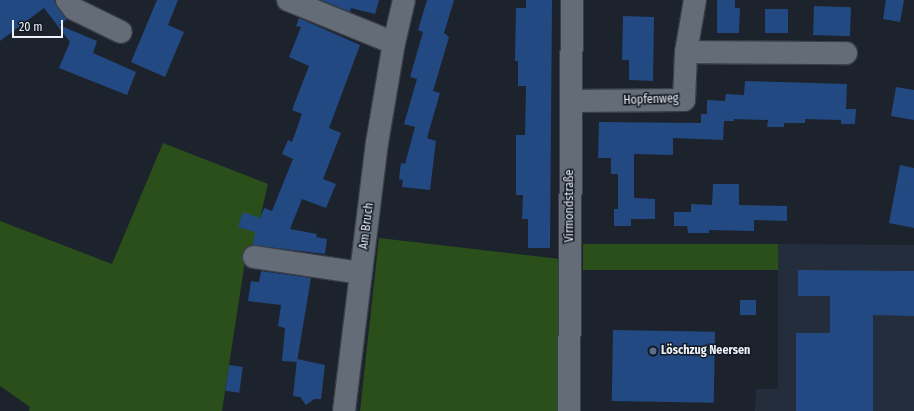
<!DOCTYPE html>
<html>
<head>
<meta charset="utf-8">
<style>
	body { margin:0 }
	#map { position:relative; width:914px; height:411px; overflow:hidden; background:#1c232d; font-family:"Fira Sans Condensed",sans-serif }
	div>[style] { position:absolute }
	[style*='--x'] { left:calc(var(--x)*1px); top:calc(var(--y)*1px); width:calc(var(--w)*1px); rotate:calc(var(--a)*1deg) }
	.built>* { inset:0; background:#232d3c }
	.green>* { inset:0; background:#2b4f1a; transform-origin:0 0 }
	.building>* { inset:0; background:#234982; transform-origin:0 0 }
	.roads { filter:drop-shadow(1px 0 #393e47) drop-shadow(-1px 0 #393e47) drop-shadow(0 1px #393e47) drop-shadow(0 -1px #393e47) }
	.minor>* { height:22px; margin:-11px; padding:0 11px; transform-origin:11px; border-radius:11px; background:#646c78 }
	.dots>* { width:11px; height:11px; translate:-50% -50%; box-sizing:border-box; border:2px solid #131923; border-radius:50% }
	span { translate:-50% -50%; white-space:nowrap; text-align:center; line-height:1.15; -webkit-text-stroke:3px #131923; paint-order:stroke }
	.street-label { font-size:12px; color:#ecf1f8 }
	.poi-label { font-size:12px; color:#ecf1f8; font-weight:700 }
	.left { translate:0 -50%; text-align:left }
	.scale { position:absolute; left:12px; top:20px; width:51px; height:18px; box-sizing:border-box; border:2px solid #ecf1f8; border-top:0; padding-left:5px; font-size:12px; line-height:14px; white-space:nowrap; color:#ecf1f8; -webkit-text-stroke:3px #131923; paint-order:stroke }
</style>
</head>
<body>
<div id="map">
	<div class="built">
		<div style="clip-path:polygon(778px 244px,914px 245px,914px 411px,755px 411px,756px 389px,778px 389px)"></div>
	</div>
	<div class="green">
		<div style="clip-path:polygon(163px 143px,268px 184px,253px 248px,245px 261px,222px 411px,29px 411px,30px 407px,0 386px,0 221px,112px 264px)"></div>
		<div style="clip-path:polygon(379px 238px,560px 259px,559px 411px,360px 411px)"></div>
		<div style="left:583px;top:244px;width:195px;height:26px"></div>
	</div>
	<div class="building">
		<div style="clip-path:polygon(0 0,54px 0,67px 19px,59px 25px,97px 41px,93px 53px,136px 72px,127px 95px,59px 68px,70px 42px,44px 8px,0 41px)"></div>
		<div style="clip-path:polygon(157px 0,178px 0,168px 25px,184px 32px,165px 77px,131px 62px)"></div>
		<div style="clip-path:polygon(321px 0,379px 0,375px 14px,351px 8px,350px 12px)"></div>
		<div style="clip-path:polygon(427px 0,454px 0,444px 33px,449px 37px,433px 91px,440px 93px,427px 138px,436px 141px,430px 190px,402px 187px,403px 180px,399px 179px,401px 163px,405px 164px,415px 127px,404px 124px,417px 79px,410px 77px,423px 32px,418px 30px)"></div>
		<div style="clip-path:polygon(526px 0,552px 0,550px 248px,528px 248px,528px 219px,522px 219px,523px 195px,516px 195px,516px 135px,525px 135px,526px 86px,518px 86px,518px 61px,515px 61px,516px 8px,526px 8px)"></div>
		<div style="clip-path:polygon(717px 0,735px 0,735px 8px,740px 8px,739px 33px,717px 33px)"></div>
		<div style="clip-path:polygon(886px 0,904px 0,900px 22px,883px 19px)"></div>
		<div style="left:814px;top:6px;width:37px;height:29px;rotate:2deg"></div>
		<div style="left:765px;top:9px;width:23px;height:24px"></div>
		<div style="clip-path:polygon(623px 16px,654px 17px,653px 81px,629px 80px,629px 60px,622px 60px)"></div>
		<div style="clip-path:polygon(299px 18px,360px 45px,329px 128px,341px 133px,323px 179px,336px 184px,326px 208px,302px 199px,290px 229px,317px 234px,316px 237px,327px 239px,325px 254px,253px 245px,255px 232px,238px 227px,243px 212px,260px 218px,264px 208px,272px 211px,293px 159px,282px 154px,288px 140px,292px 142px,302px 114px,292px 110px,309px 66px,289px 57px,301px 27px,296px 26px)"></div>
		<div style="clip-path:polygon(745px 81px,847px 84px,846px 109px,856px 109px,855px 124px,841px 124px,841px 120px,805px 119px,805px 123px,784px 123px,784px 127px,767px 127px,768px 120px,734px 119px,734px 121px,724px 121px,723px 140px,673px 138px,673px 155px,634px 154px,634px 198px,655px 199px,655px 219px,631px 219px,631px 226px,614px 226px,614px 209px,618px 209px,618px 174px,611px 174px,611px 158px,598px 158px,599px 122px,701px 123px,701px 114px,707px 114px,707px 100px,725px 101px,726px 94px,744px 95px)"></div>
		<div style="clip-path:polygon(896px 87px,914px 90px,914px 120px,891px 116px)"></div>
		<div style="clip-path:polygon(900px 165px,914px 168px,914px 228px,889px 223px)"></div>
		<div style="clip-path:polygon(713px 184px,739px 184px,739px 205px,787px 206px,787px 221px,754px 220px,754px 231px,709px 230px,709px 233px,688px 233px,687px 226px,674px 226px,674px 212px,691px 212px,691px 204px,712px 205px)"></div>
		<div style="clip-path:polygon(798px 270px,914px 271px,914px 316px,873px 315px,873px 411px,796px 411px,796px 333px,830px 333px,830px 296px,798px 296px)"></div>
		<div style="clip-path:polygon(261px 271px,311px 278px,297px 362px,282px 361px,285px 328px,278px 326px,281px 305px,248px 301px,251px 281px,259px 282px)"></div>
		<div style="left:740px;top:300px;width:16px;height:15px"></div>
		<div style="left:613px;top:330px;width:102px;height:71px;rotate:1deg"></div>
		<div style="clip-path:polygon(297px 359px,325px 365px,321px 399px,314px 399px,306px 405px,300px 397px,293px 396px)"></div>
		<div style="left:229px;top:365px;width:14px;height:26px;rotate:8deg"></div>
	</div>
	<div class="roads">
		<div class="minor">
			<div style="--x:67;--y:0;--w:11;--a:52"></div>
			<div style="--x:74;--y:9;--w:52;--a:26.1"></div>
			<div style="--x:288;--y:0;--w:114;--a:22.1"></div>
			<div style="--x:686;--y:52;--w:160;--a:0.4"></div>
			<div style="--x:571;--y:101;--w:113;--a:-0.5"></div>
			<div style="--x:684;--y:100;--w:48;--a:-87.6"></div>
			<div style="--x:686;--y:52;--w:53;--a:-80.2"></div>
			<div style="--x:254;--y:257;--w:108;--a:8.5"></div>
			<div style="--x:344;--y:411;--w:270;--a:-83"></div>
			<div style="--x:377;--y:143;--w:101;--a:-80.4"></div>
			<div style="--x:394;--y:43;--w:44;--a:-76.9"></div>
			<div style="--x:569;--y:411;--w:411;--a:-89.6"></div>
		</div>
	</div>
	<div class="dots">
		<div style="left:653px;top:351px;background:#5c6f8a"></div>
	</div>
	<div class="street-label">
		<span style="left:651px;top:100px;rotate:-2deg">Hopfenweg</span>
		<span style="left:570px;top:206px;rotate:-90deg">Virmondstraße</span>
		<span style="left:367px;top:226px;rotate:-83deg">Am Bruch</span>
	</div>
	<div class="poi-label">
		<span class="left" style="left:661px;top:351px">Löschzug Neersen</span>
	</div>
	<div class="scale">20 m</div>
</div>
</body>
</html>
